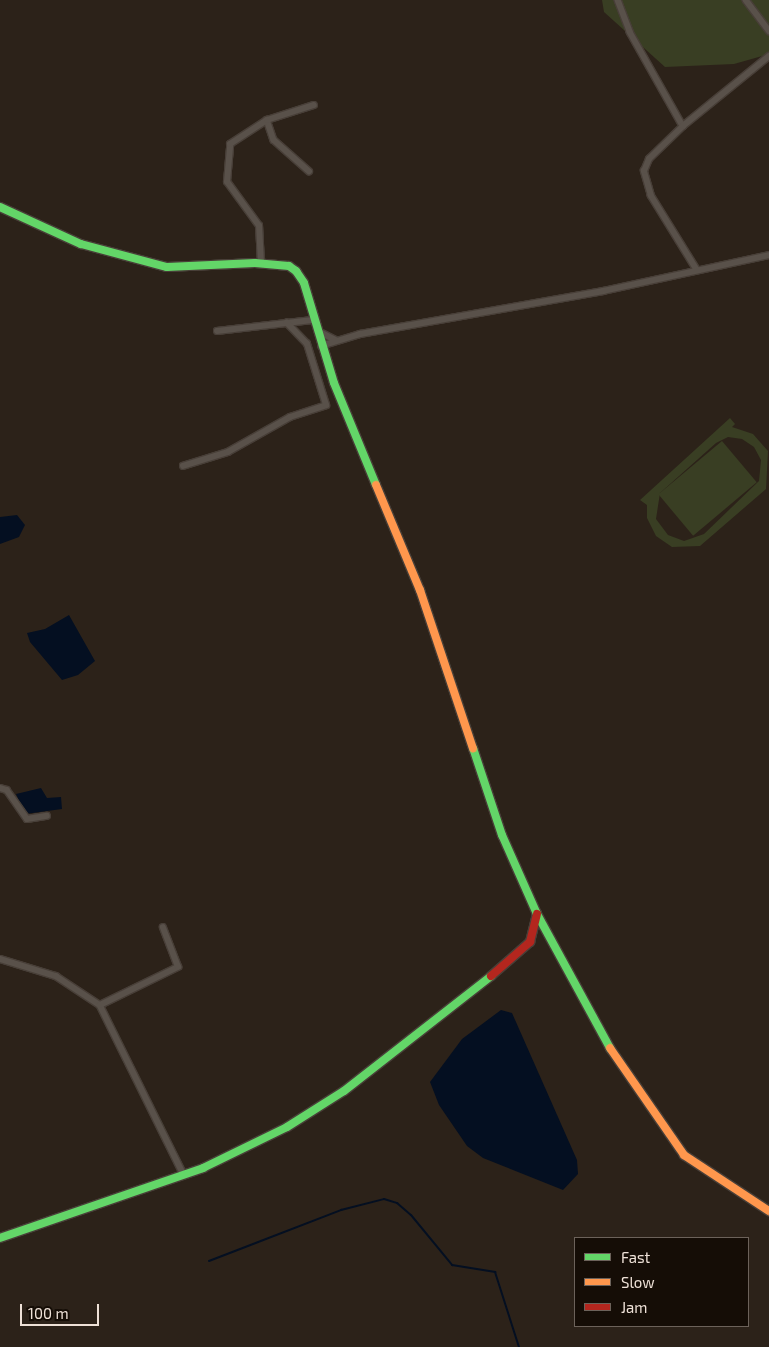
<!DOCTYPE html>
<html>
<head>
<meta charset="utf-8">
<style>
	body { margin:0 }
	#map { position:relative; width:769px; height:1347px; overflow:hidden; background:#2c2219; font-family:"Exo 2",sans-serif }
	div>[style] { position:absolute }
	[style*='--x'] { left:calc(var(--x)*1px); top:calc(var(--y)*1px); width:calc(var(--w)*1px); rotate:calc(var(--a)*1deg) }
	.green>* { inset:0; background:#393e23; transform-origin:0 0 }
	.water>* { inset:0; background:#040f21 }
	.stream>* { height:2px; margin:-1px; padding:0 1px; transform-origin:1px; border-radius:1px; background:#040f21 }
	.roads { filter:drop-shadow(1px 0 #483f38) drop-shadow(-1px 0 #483f38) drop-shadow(0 1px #483f38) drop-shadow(0 -1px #483f38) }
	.street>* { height:5.5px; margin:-2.75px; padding:0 2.75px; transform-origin:2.75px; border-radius:2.75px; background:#59514a }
	.fast>* { height:8px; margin:-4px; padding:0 4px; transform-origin:4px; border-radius:4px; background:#63d668 }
	.slow>* { height:8px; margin:-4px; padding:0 4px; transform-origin:4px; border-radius:4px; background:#ff974d }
	.jam>* { height:8px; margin:-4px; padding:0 4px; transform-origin:4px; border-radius:4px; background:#b3261e }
	span { translate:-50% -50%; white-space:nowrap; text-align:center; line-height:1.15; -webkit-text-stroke:4px #150d06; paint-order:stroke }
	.legend { position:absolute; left:574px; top:1237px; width:175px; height:90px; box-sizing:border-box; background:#150d06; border:1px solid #6c625a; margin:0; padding:6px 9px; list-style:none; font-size:15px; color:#eee1d7 }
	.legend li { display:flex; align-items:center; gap:10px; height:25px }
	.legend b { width:25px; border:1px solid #6c625a }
	.scale { position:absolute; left:20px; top:1304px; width:79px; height:22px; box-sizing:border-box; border:2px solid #eee1d7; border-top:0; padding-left:6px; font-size:15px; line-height:18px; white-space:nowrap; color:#eee1d7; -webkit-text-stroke:4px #150d06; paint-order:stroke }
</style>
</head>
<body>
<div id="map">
	<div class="green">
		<div style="clip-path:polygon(602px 0,769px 0,769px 54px,734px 64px,665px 67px,604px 12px)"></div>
		<div style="clip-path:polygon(evenodd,730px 418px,735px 424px,732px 427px,753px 434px,768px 451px,766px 489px,700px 546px,672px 547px,656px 536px,647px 518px,647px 505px,640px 500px,730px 418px,728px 437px,742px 439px,754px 447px,761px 460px,759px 481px,704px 534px,684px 541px,668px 535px,656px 519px,660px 493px,716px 443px,728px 437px)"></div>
		<div style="left:722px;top:441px;width:54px;height:83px;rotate:50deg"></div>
	</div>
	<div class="water">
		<div style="clip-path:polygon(17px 515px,25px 525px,19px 537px,0 544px,0 517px)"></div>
		<div style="clip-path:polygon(69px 615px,95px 661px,78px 675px,62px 680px,30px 642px,27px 633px,45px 629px)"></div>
		<div style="clip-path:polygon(41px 788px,47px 798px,61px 797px,62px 809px,25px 814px,16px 794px)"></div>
		<div style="clip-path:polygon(501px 1010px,512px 1013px,577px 1160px,578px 1174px,563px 1190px,483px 1158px,467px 1146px,439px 1105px,430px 1082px,462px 1039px)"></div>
	</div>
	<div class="stream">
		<div style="--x:209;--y:1261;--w:142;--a:-21.1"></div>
		<div style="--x:341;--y:1210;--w:44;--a:-14.3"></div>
		<div style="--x:384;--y:1199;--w:14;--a:17"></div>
		<div style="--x:397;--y:1203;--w:18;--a:41"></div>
		<div style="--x:411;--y:1215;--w:65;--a:50.6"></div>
		<div style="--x:452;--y:1265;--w:44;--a:9.2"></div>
		<div style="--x:495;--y:1272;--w:79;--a:72.3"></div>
	</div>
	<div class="roads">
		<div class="street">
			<div style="--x:618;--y:0;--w:34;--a:69"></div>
			<div style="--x:630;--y:32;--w:108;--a:60.6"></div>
			<div style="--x:746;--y:0;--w:39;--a:53"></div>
			<div style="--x:267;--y:120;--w:21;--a:71"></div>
			<div style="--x:274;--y:140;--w:47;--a:41.5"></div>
			<div style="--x:261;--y:263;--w:37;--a:-93"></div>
			<div style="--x:259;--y:226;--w:54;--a:-126"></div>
			<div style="--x:227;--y:182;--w:38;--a:-85"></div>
			<div style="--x:230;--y:144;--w:44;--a:-33"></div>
			<div style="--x:267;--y:120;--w:49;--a:-17.7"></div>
			<div style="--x:696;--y:269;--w:86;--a:-121.7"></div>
			<div style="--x:651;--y:196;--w:26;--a:-106"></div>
			<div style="--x:644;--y:171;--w:13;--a:-67"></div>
			<div style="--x:649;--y:159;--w:47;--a:-44.1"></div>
			<div style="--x:683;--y:126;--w:111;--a:-39.1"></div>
			<div style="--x:217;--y:331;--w:98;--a:-6.5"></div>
			<div style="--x:318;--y:331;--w:20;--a:27"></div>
			<div style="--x:321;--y:346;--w:41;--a:-17.1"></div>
			<div style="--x:360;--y:334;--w:247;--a:-10"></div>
			<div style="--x:603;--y:291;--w:170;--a:-12.2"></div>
			<div style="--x:183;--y:466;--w:47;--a:-17.3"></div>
			<div style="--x:228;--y:452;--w:71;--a:-29.4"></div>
			<div style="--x:290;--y:417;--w:38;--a:-18"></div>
			<div style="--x:326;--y:405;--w:64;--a:-107.3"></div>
			<div style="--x:307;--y:344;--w:29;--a:-134"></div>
			<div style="--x:0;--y:788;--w:7;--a:16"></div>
			<div style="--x:7;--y:790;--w:35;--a:55"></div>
			<div style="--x:27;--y:819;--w:20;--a:-9"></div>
			<div style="--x:0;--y:959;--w:59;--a:16.9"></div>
			<div style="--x:56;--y:976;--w:53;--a:33.4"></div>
			<div style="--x:100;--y:1005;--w:190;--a:63.7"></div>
			<div style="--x:100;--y:1005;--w:87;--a:-26"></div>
			<div style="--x:178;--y:967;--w:42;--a:-111"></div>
		</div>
		<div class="fast">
			<div style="--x:0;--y:207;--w:89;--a:24.6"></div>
			<div style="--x:81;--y:244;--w:89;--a:15"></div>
			<div style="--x:167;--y:267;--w:88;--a:-2.6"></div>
			<div style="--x:255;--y:263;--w:34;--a:5"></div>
			<div style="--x:289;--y:266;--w:9;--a:36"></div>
			<div style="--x:296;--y:271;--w:14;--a:56"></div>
			<div style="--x:304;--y:283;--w:104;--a:73.3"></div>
			<div style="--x:334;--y:383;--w:110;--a:67.6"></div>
			<div style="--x:473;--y:748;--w:92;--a:71.6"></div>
			<div style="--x:502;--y:835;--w:86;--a:66.1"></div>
			<div style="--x:537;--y:914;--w:153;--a:61.4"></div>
			<div style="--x:0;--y:1238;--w:215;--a:-19"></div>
			<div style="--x:203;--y:1168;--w:93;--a:-26"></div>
			<div style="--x:287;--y:1127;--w:67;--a:-32.3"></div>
			<div style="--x:344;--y:1091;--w:187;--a:-38"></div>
		</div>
		<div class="slow">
			<div style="--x:376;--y:485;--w:114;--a:67.3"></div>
			<div style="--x:420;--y:590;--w:167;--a:71.5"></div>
			<div style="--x:610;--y:1048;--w:130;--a:55.3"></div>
			<div style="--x:684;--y:1155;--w:102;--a:33.4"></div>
		</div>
		<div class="jam">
			<div style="--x:491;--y:976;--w:52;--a:-41.1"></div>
			<div style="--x:530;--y:942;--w:29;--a:-76"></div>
		</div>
	</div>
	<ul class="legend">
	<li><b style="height:6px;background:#63d668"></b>Fast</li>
	<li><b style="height:6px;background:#ff974d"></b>Slow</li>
	<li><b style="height:6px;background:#b3261e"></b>Jam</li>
	</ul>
	<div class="scale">100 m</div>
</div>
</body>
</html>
